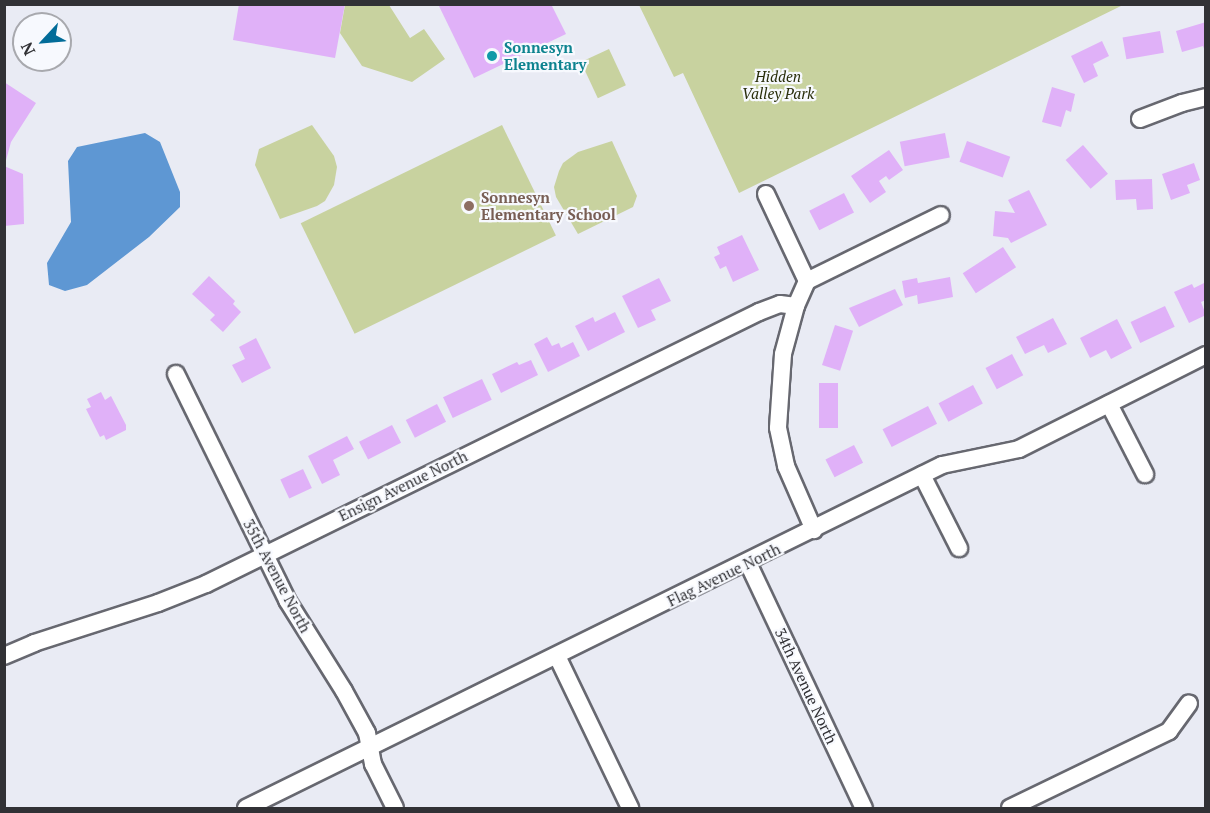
<!DOCTYPE html>
<html>
<head>
<meta charset="utf-8">
<style>
	body { margin:0 }
	#map { position:relative; width:1210px; height:813px; overflow:hidden; background:#e9ebf4; font-family:"PT Serif",serif }
	div>[style] { position:absolute }
	[style*='--x'] { left:calc(var(--x)*1px); top:calc(var(--y)*1px); width:calc(var(--w)*1px); rotate:calc(var(--a)*1deg) }
	.green>* { inset:0; background:#c8d29f; transform-origin:0 0 }
	.water>* { inset:0; background:#5e97d3 }
	.building>* { inset:0; background:#e0b1f8; transform-origin:0 0 }
	.roads { filter:drop-shadow(2px 0 #676870) drop-shadow(-2px 0 #676870) drop-shadow(0 2px #676870) drop-shadow(0 -2px #676870) }
	.minor>* { height:16px; margin:-8px; padding:0 8px; transform-origin:8px; border-radius:8px; background:#fff }
	.dots>* { width:16px; height:16px; translate:-50% -50%; box-sizing:border-box; border:3px solid #f7f9fe; border-radius:50% }
	span { translate:-50% -50%; white-space:nowrap; text-align:center; line-height:1.15; -webkit-text-stroke:4.5px #f7f9fe; paint-order:stroke }
	.culture-label { font-size:15px; color:#0d838f; font-weight:700 }
	.left { translate:0 -50%; text-align:left }
	.park-label { font-size:15px; color:#292e0a; font-style:italic }
	.education-label { font-size:15px; color:#785e54; font-weight:700 }
	.street-label { font-size:15px; color:#313135 }
	.frame { position:absolute; inset:0; border:6px solid #313135; pointer-events:none }
	.north { position:absolute; left:12px; top:12px; width:60px; height:60px; box-sizing:border-box; background:#f7f9fe; border:2px solid #a8a9ae; border-radius:50%; rotate:244deg; font-size:16px; font-weight:700; line-height:24px; text-align:center; color:#313135 }
	.north::after { content:''; display:block; margin:auto; width:21px; height:27px; background:#026c99; clip-path:polygon(50% 0,100% 100%,50% 72%,0 100%) }
</style>
</head>
<body>
<div id="map">
	<div class="green">
		<div style="clip-path:polygon(345px 5px,389px 5px,410px 38px,424px 29px,445px 59px,412px 82px,362px 66px,340px 33px)"></div>
		<div style="clip-path:polygon(639px 5px,1123px 5px,739px 193px,683px 73px,674px 77px)"></div>
		<div style="left:609px;top:49px;width:40px;height:31px;rotate:65deg"></div>
		<div style="clip-path:polygon(312px 125px,334px 156px,337px 167px,334px 185px,325px 201px,317px 206px,280px 219px,255px 165px,259px 149px)"></div>
		<div style="left:502px;top:125px;width:123px;height:224px;rotate:64deg"></div>
		<div style="clip-path:polygon(612px 141px,637px 196px,633px 207px,578px 234px,556px 197px,554px 187px,559px 171px,563px 163px,578px 152px)"></div>
	</div>
	<div class="water">
		<div style="clip-path:polygon(145px 133px,160px 142px,180px 192px,180px 207px,149px 237px,87px 285px,65px 291px,49px 285px,47px 263px,71px 222px,68px 161px,77px 147px)"></div>
	</div>
	<div class="building">
		<div style="clip-path:polygon(239px 4px,345px 4px,335px 58px,233px 40px)"></div>
		<div style="clip-path:polygon(438px 4px,551px 4px,566px 34px,474px 78px)"></div>
		<div style="clip-path:polygon(1206px 22px,1206px 54px,1203px 46px,1182px 52px,1176px 31px)"></div>
		<div style="left:1160px;top:31px;width:22px;height:38px;rotate:80deg"></div>
		<div style="clip-path:polygon(1102px 41px,1109px 56px,1093px 64px,1098px 76px,1084px 83px,1071px 56px)"></div>
		<div style="clip-path:polygon(4px 82px,36px 103px,11px 142px,5px 164px)"></div>
		<div style="clip-path:polygon(1052px 87px,1075px 94px,1071px 112px,1066px 110px,1061px 127px,1042px 122px)"></div>
		<div style="left:945px;top:133px;width:25px;height:46px;rotate:79deg"></div>
		<div style="left:967px;top:141px;width:46px;height:22px;rotate:20deg"></div>
		<div style="left:1083px;top:145px;width:38px;height:23px;rotate:49deg"></div>
		<div style="clip-path:polygon(889px 150px,903px 170px,889px 180px,886px 176px,879px 181px,886px 192px,870px 203px,851px 176px)"></div>
		<div style="clip-path:polygon(1194px 163px,1200px 180px,1187px 185px,1190px 193px,1171px 200px,1162px 174px)"></div>
		<div style="clip-path:polygon(4px 166px,23px 174px,24px 224px,4px 226px)"></div>
		<div style="clip-path:polygon(1152px 179px,1153px 209px,1137px 210px,1136px 199px,1116px 200px,1115px 180px)"></div>
		<div style="clip-path:polygon(1029px 190px,1047px 225px,1011px 243px,1008px 238px,993px 236px,995px 211px,1015px 213px,1008px 200px)"></div>
		<div style="left:844px;top:193px;width:22px;height:39px;rotate:63deg"></div>
		<div style="clip-path:polygon(742px 235px,759px 270px,733px 282px,726px 266px,720px 269px,714px 257px,720px 254px,717px 247px)"></div>
		<div style="left:1003px;top:247px;width:24px;height:48px;rotate:57deg"></div>
		<div style="clip-path:polygon(209px 276px,235px 301px,233px 304px,241px 312px,223px 332px,210px 320px,215px 315px,192px 294px)"></div>
		<div style="clip-path:polygon(950px 277px,953px 297px,918px 304px,917px 295px,905px 298px,902px 281px,917px 278px,918px 283px)"></div>
		<div style="clip-path:polygon(659px 278px,671px 301px,651px 310px,656px 320px,638px 328px,622px 296px)"></div>
		<div style="clip-path:polygon(1206px 282px,1206px 300px,1201px 302px,1206px 315px,1189px 323px,1174px 292px,1192px 284px,1194px 288px)"></div>
		<div style="clip-path:polygon(895px 289px,903px 305px,859px 327px,849px 308px)"></div>
		<div style="left:1165px;top:306px;width:23px;height:38px;rotate:65deg"></div>
		<div style="clip-path:polygon(615px 312px,625px 332px,588px 351px,575px 326px,593px 317px,595px 322px)"></div>
		<div style="clip-path:polygon(1053px 318px,1067px 344px,1048px 353px,1044px 345px,1025px 354px,1016px 337px)"></div>
		<div style="clip-path:polygon(1117px 319px,1132px 348px,1111px 359px,1106px 350px,1090px 358px,1080px 338px)"></div>
		<div style="left:835px;top:325px;width:19px;height:42px;rotate:18deg"></div>
		<div style="clip-path:polygon(547px 337px,552px 346px,559px 343px,561px 348px,573px 342px,580px 356px,548px 372px,534px 344px)"></div>
		<div style="clip-path:polygon(256px 338px,271px 368px,242px 383px,232px 365px,245px 359px,239px 347px)"></div>
		<div style="left:1012px;top:354px;width:24px;height:30px;rotate:62deg"></div>
		<div style="clip-path:polygon(531px 360px,538px 375px,501px 393px,492px 374px,517px 362px,519px 365px)"></div>
		<div style="left:482px;top:379px;width:23px;height:43px;rotate:65deg"></div>
		<div style="left:819px;top:383px;width:19px;height:45px"></div>
		<div style="left:973px;top:385px;width:21px;height:39px;rotate:62deg"></div>
		<div style="clip-path:polygon(101px 392px,105px 400px,111px 396px,126px 425px,126px 430px,106px 440px,104px 435px,100px 437px,86px 409px,91px 407px,87px 399px)"></div>
		<div style="left:437px;top:404px;width:20px;height:35px;rotate:63deg"></div>
		<div style="left:928px;top:406px;width:20px;height:51px;rotate:63deg"></div>
		<div style="left:392px;top:425px;width:20px;height:37px;rotate:63deg"></div>
		<div style="clip-path:polygon(347px 436px,354px 449px,333px 460px,340px 475px,322px 484px,308px 456px)"></div>
		<div style="left:854px;top:445px;width:20px;height:32px;rotate:63deg"></div>
		<div style="left:303px;top:469px;width:21px;height:25px;rotate:65deg"></div>
	</div>
	<div class="roads">
		<div class="minor">
			<div style="--x:1140;--y:119;--w:45;--a:-20.9"></div>
			<div style="--x:1182;--y:103;--w:25;--a:-14"></div>
			<div style="--x:766;--y:194;--w:96;--a:64.8"></div>
			<div style="--x:807;--y:281;--w:27;--a:114"></div>
			<div style="--x:796;--y:306;--w:50;--a:105.2"></div>
			<div style="--x:783;--y:354;--w:74;--a:93.9"></div>
			<div style="--x:778;--y:428;--w:39;--a:78"></div>
			<div style="--x:786;--y:466;--w:70;--a:66.4"></div>
			<div style="--x:807;--y:281;--w:149;--a:-26.2"></div>
			<div style="--x:176;--y:374;--w:252;--a:63.8"></div>
			<div style="--x:287;--y:600;--w:107;--a:57.9"></div>
			<div style="--x:344;--y:691;--w:48;--a:61.3"></div>
			<div style="--x:367;--y:733;--w:32;--a:79"></div>
			<div style="--x:373;--y:764;--w:49;--a:63.4"></div>
			<div style="--x:1109;--y:404;--w:79;--a:62.8"></div>
			<div style="--x:922;--y:475;--w:82;--a:63.1"></div>
			<div style="--x:748;--y:563;--w:271;--a:64.7"></div>
			<div style="--x:4;--y:656;--w:33;--a:-23"></div>
			<div style="--x:34;--y:643;--w:130;--a:-17.9"></div>
			<div style="--x:158;--y:603;--w:52;--a:-21.6"></div>
			<div style="--x:206;--y:584;--w:616;--a:-26.19"></div>
			<div style="--x:759;--y:312;--w:22;--a:-21"></div>
			<div style="--x:780;--y:304;--w:16;--a:7"></div>
			<div style="--x:557;--y:656;--w:169;--a:64.3"></div>
			<div style="--x:246;--y:808;--w:776;--a:-26.23"></div>
			<div style="--x:942;--y:465;--w:79;--a:-11.7"></div>
			<div style="--x:1019;--y:449;--w:209;--a:-26.7"></div>
			<div style="--x:1010;--y:808;--w:177;--a:-25.8"></div>
			<div style="--x:1169;--y:731;--w:34;--a:-54"></div>
		</div>
	</div>
	<div class="dots">
		<div style="left:492px;top:56px;background:#0f9aa8"></div>
		<div style="left:469px;top:206px;background:#8d6e63"></div>
	</div>
	<div class="culture-label">
		<span class="left" style="left:504px;top:56px">Sonnesyn<br>Elementary</span>
	</div>
	<div class="park-label">
		<span style="left:778px;top:85px">Hidden<br>Valley Park</span>
	</div>
	<div class="education-label">
		<span class="left" style="left:481px;top:206px">Sonnesyn<br>Elementary School</span>
	</div>
	<div class="street-label">
		<span style="left:403px;top:486px;rotate:-26deg">Ensign Avenue North</span>
		<span style="left:724px;top:575px;rotate:-26deg">Flag Avenue North</span>
		<span style="left:277px;top:576px;rotate:62deg">35th Avenue North</span>
		<span style="left:806px;top:686px;rotate:65deg">34th Avenue North</span>
	</div>
	<div class="frame"></div>
	<div class="north">N</div>
</div>
</body>
</html>
